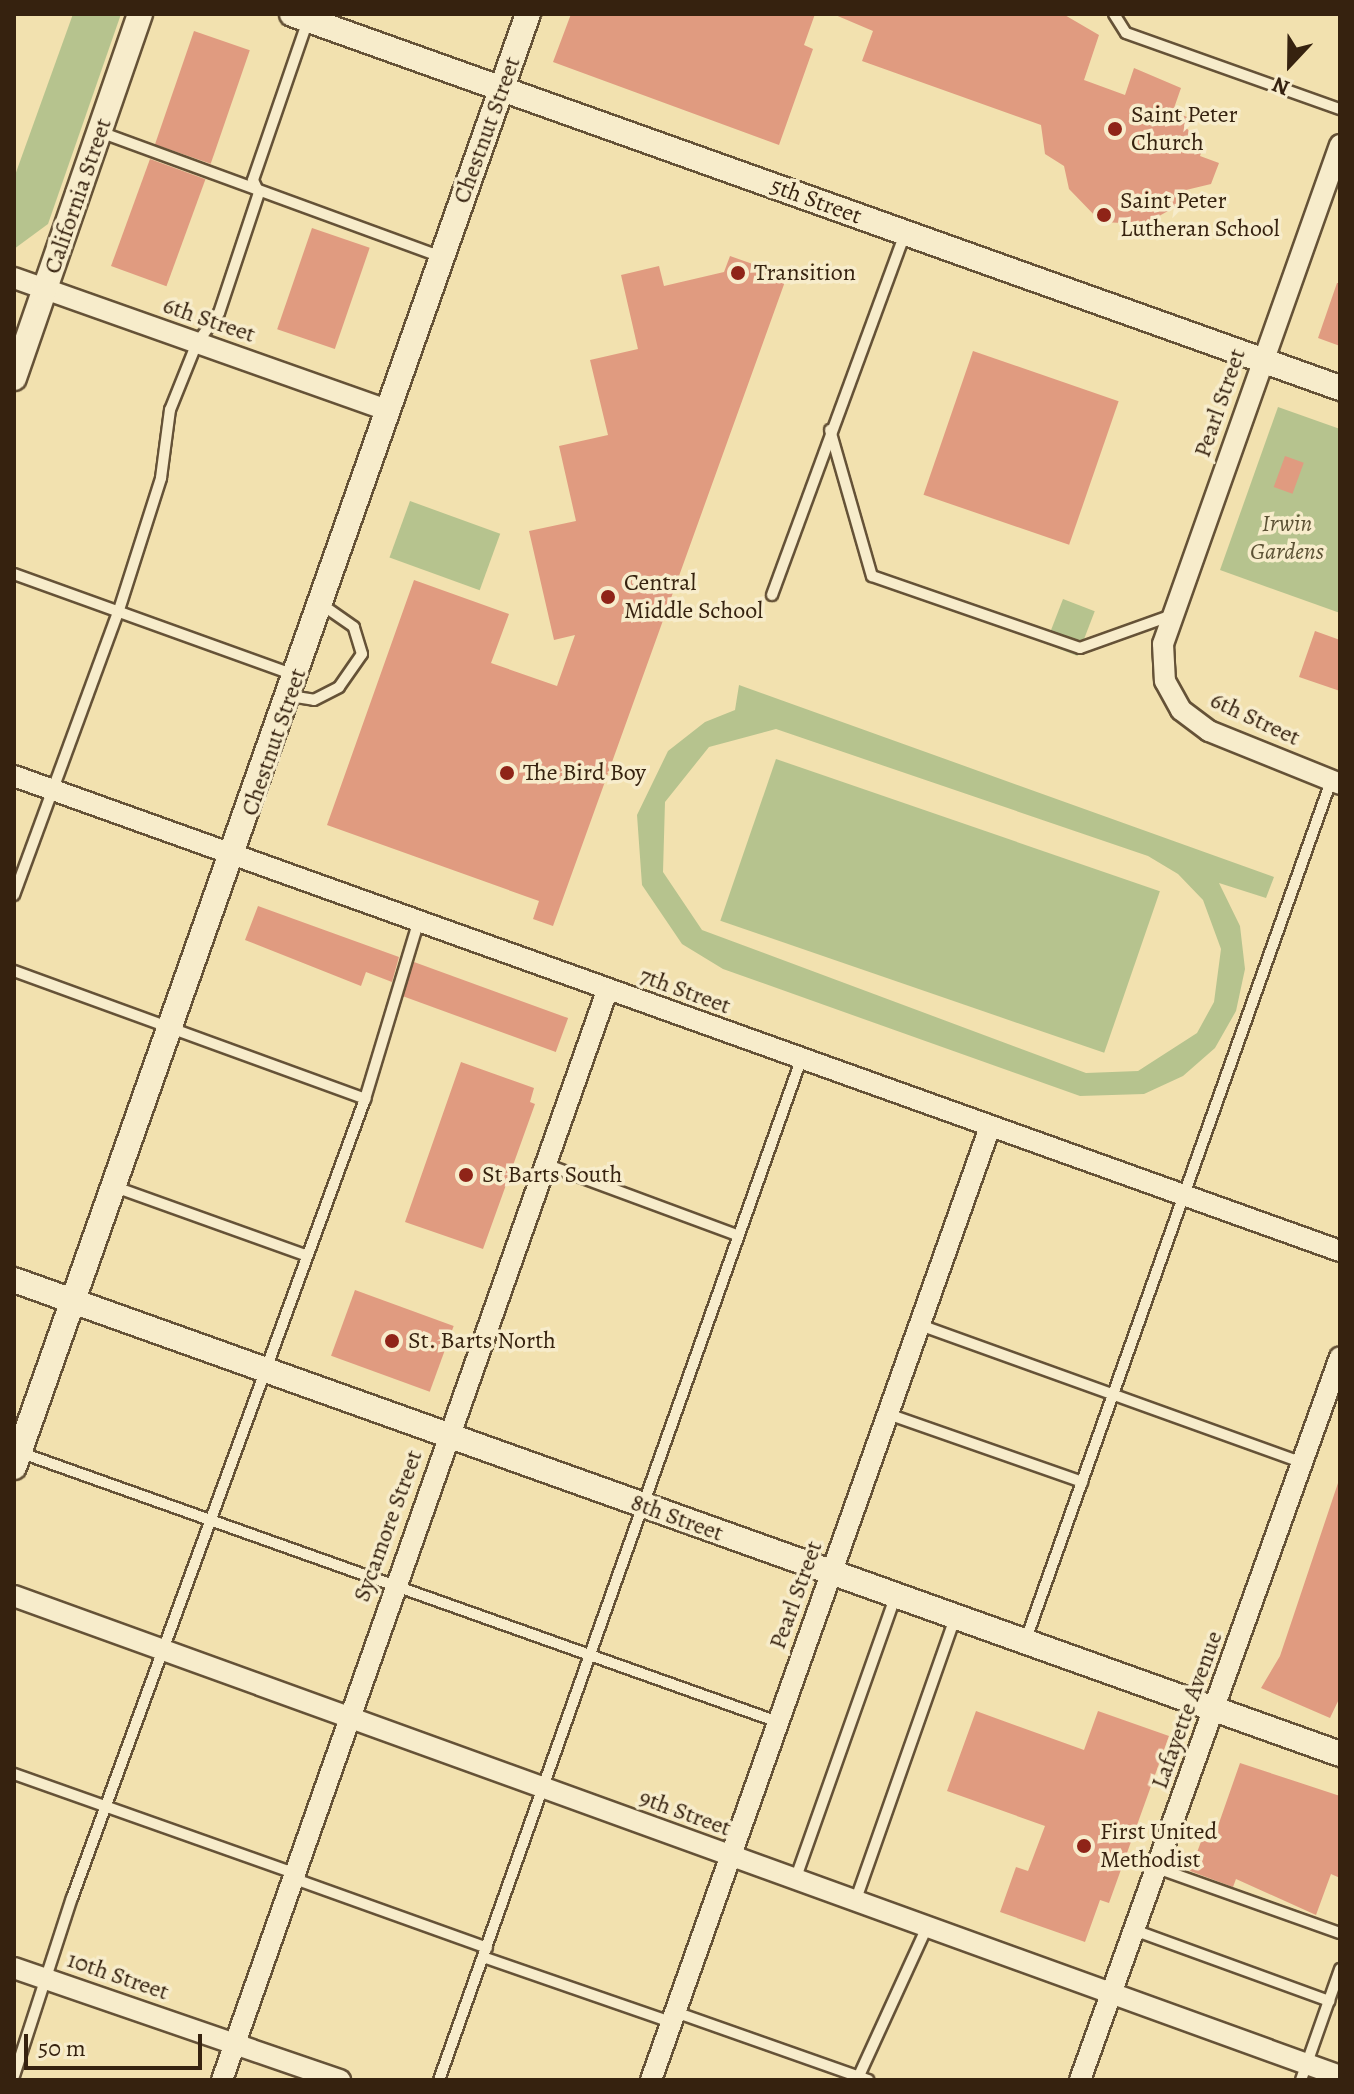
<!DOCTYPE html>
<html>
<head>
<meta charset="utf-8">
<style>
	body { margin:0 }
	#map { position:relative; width:1354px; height:2094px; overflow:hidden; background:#f2e1af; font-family:Alegreya,serif }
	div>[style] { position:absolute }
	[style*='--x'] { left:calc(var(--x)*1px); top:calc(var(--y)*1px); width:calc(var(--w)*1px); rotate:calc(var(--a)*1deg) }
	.green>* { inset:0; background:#b6c38e; transform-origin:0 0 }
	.building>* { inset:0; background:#e09b80; transform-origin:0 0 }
	.roads { filter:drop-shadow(2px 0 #655237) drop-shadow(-2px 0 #655237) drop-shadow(0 2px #655237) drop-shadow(0 -2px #655237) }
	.service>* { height:10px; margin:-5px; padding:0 5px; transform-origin:5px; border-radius:5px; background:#f7eccb }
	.minor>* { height:20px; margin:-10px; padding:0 10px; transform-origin:10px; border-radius:10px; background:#f7eccb }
	.tertiary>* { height:24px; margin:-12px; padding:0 12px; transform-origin:12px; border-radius:12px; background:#f7eccb }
	.dots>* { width:22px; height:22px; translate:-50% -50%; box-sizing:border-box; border:4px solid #f7eccb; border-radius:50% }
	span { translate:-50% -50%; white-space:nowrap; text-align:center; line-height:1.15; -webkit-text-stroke:7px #f7eccb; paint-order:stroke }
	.poi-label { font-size:24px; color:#36220f }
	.left { translate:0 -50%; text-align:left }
	.street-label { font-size:24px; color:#36220f }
	.park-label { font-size:24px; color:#5c5235; font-style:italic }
	.frame { position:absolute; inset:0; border:16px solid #36220f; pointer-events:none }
	.north { position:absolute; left:1250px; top:24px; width:80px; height:80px; -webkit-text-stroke:6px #f7eccb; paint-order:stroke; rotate:202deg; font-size:22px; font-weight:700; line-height:32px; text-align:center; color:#36220f }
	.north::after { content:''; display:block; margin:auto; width:28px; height:36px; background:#36220f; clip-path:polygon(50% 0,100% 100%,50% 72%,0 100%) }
	.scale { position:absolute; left:24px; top:2034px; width:178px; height:36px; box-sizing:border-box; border:4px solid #36220f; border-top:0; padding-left:10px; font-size:24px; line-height:28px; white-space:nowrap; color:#36220f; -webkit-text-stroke:6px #f7eccb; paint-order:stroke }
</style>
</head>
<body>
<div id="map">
	<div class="green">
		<div style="clip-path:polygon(73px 14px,121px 14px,48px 224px,14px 249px,14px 178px)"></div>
		<div style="clip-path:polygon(1278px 407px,1340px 429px,1340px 613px,1220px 570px)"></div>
		<div style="left:410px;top:501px;width:96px;height:60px;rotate:20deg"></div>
		<div style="left:1063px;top:599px;width:34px;height:48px;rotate:21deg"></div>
		<div style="clip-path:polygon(evenodd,739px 685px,1274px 877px,1266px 898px,1219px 883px,1240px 926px,1245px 969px,1236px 1011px,1215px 1048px,1183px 1076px,1144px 1094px,1080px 1096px,723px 969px,682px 944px,642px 885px,637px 815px,668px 751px,705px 722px,735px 710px,739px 685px,776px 729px,1148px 856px,1178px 874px,1203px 900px,1221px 949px,1214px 1002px,1197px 1033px,1138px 1071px,1086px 1073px,702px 930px,663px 872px,665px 802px,709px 747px,776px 729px)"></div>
		<div style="left:776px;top:759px;width:406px;height:171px;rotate:19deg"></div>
	</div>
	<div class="building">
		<div style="clip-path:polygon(571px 14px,815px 14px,804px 45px,813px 49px,779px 145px,553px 62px)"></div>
		<div style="clip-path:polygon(833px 14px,1063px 14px,1099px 35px,1084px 80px,1125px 95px,1134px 68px,1181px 88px,1173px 111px,1187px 117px,1184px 126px,1204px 144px,1200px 156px,1219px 163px,1211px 184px,1186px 190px,1175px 207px,1145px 224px,1101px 222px,1069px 189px,1064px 166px,1045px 154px,1041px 125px,862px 61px,873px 31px)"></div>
		<div style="left:194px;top:31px;width:59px;height:120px;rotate:19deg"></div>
		<div style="left:150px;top:159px;width:59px;height:114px;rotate:20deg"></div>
		<div style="left:312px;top:228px;width:61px;height:107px;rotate:19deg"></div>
		<div style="clip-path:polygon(730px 256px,787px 276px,553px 926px,533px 919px,539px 901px,327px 825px,414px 580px,509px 614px,491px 663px,557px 686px,575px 635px,554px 640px,529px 531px,576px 521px,559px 446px,608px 435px,590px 360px,638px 349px,621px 275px,659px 266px,664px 286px,724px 272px)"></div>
		<div style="clip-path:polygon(1337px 283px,1340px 283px,1340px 346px,1318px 338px)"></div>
		<div style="left:973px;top:351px;width:154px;height:152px;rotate:19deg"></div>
		<div style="left:1285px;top:456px;width:20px;height:33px;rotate:20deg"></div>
		<div style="clip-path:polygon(1315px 631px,1340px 640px,1340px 691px,1299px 677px)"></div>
		<div style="clip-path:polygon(258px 906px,399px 957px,392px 982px,366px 972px,361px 986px,245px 940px)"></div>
		<div style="left:414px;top:962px;width:164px;height:36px;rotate:20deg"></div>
		<div style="clip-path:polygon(461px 1062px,534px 1088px,530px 1102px,535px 1104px,483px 1249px,405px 1222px)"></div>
		<div style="left:355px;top:1290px;width:105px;height:70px;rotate:20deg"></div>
		<div style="clip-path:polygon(1338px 1483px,1340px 1697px,1330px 1718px,1261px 1688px,1280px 1656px)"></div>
		<div style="clip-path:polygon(976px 1711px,1084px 1750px,1098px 1711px,1169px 1736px,1109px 1903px,1100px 1900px,1085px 1942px,1000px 1912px,1016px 1867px,1028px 1871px,1045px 1826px,947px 1791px)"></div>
		<div style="clip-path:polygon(1240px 1763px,1340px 1796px,1340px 1878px,1331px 1874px,1316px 1915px,1236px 1879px,1233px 1887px,1190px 1871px,1202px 1839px,1212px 1843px)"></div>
	</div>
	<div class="roads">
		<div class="service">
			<div style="--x:1114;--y:14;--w:22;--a:58"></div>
			<div style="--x:1126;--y:33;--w:227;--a:19.6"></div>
			<div style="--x:100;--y:132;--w:363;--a:20.1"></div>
			<div style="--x:830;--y:430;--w:152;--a:74"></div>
			<div style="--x:872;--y:576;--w:220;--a:19.1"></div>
			<div style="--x:1080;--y:648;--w:98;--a:-19.7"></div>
			<div style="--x:14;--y:574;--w:298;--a:19.8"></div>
			<div style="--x:772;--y:595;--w:386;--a:-69.8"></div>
			<div style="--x:290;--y:696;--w:24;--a:9"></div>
			<div style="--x:314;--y:700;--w:28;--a:-27"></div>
			<div style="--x:339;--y:687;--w:40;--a:-55.1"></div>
			<div style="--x:362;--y:654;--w:28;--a:-107"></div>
			<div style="--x:354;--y:627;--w:40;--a:-145.1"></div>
			<div style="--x:14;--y:895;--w:301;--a:-69.8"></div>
			<div style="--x:118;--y:613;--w:142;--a:-72.3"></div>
			<div style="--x:161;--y:478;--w:69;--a:-82.5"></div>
			<div style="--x:170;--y:410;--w:72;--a:-68.1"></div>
			<div style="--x:197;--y:343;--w:37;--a:-54"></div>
			<div style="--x:219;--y:313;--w:126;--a:-71.6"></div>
			<div style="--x:259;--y:193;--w:14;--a:-115"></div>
			<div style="--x:253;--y:180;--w:169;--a:-71"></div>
			<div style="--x:14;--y:971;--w:374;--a:20"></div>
			<div style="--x:545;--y:1164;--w:202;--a:20.3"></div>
			<div style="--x:115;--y:1187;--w:202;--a:19.7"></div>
			<div style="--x:920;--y:1325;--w:407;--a:19.8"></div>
			<div style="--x:888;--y:1414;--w:206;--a:19.3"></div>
			<div style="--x:19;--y:1452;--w:806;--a:19.58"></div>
			<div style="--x:1025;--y:1642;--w:914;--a:-70.43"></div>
			<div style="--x:14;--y:1774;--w:297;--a:19.5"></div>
			<div style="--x:1157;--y:1868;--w:194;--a:19.6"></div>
			<div style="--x:292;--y:1878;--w:207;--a:19.7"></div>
			<div style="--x:795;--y:1880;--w:300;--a:-70.5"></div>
			<div style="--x:855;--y:1902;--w:301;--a:-70.6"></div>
			<div style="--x:1134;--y:1930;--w:208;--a:20"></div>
			<div style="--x:483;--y:1957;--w:199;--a:19.1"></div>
			<div style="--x:675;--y:2012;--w:205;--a:19.4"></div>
			<div style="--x:14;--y:2076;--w:187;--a:-72"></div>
			<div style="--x:72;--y:1898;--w:851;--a:-69.86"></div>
			<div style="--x:365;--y:1099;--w:184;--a:-73.2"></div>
			<div style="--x:439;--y:2080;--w:1082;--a:-70.46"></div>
			<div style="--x:857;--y:2080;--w:168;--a:-65.4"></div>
			<div style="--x:1301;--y:2080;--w:118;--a:-70.6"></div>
		</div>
		<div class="minor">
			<div style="--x:1340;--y:145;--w:529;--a:109.53"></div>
			<div style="--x:1163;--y:644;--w:37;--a:87"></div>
			<div style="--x:1165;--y:681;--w:33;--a:61"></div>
			<div style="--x:1181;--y:710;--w:35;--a:37"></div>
			<div style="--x:1209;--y:731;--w:141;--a:22"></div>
			<div style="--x:14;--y:278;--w:396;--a:19.5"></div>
			<div style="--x:14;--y:776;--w:1409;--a:19.71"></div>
			<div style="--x:14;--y:1596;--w:1410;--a:19.9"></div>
			<div style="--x:14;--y:1968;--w:345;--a:19"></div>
			<div style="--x:222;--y:2080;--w:1155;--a:-70.53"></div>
			<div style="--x:651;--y:2080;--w:1011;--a:-70.42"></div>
			<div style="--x:1080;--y:2080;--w:768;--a:-70.22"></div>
		</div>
		<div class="tertiary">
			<div style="--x:292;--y:14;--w:1113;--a:19.64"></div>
			<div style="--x:14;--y:378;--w:385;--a:-70.9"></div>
			<div style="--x:14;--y:1280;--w:1408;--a:19.67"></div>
			<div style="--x:14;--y:1467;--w:1541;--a:-70.52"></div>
		</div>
	</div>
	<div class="dots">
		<div style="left:1115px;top:129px;background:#8f2418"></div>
		<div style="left:1104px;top:215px;background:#8f2418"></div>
		<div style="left:738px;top:273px;background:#8f2418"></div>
		<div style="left:608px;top:597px;background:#8f2418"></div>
		<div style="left:507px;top:773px;background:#8f2418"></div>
		<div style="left:466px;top:1175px;background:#8f2418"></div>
		<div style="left:392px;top:1341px;background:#8f2418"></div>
		<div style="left:1084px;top:1846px;background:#8f2418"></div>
	</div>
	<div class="poi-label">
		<span class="left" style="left:1131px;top:129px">Saint Peter<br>Church</span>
		<span class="left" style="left:1120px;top:215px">Saint Peter<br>Lutheran School</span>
		<span class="left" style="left:754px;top:273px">Transition</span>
		<span class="left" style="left:624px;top:597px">Central<br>Middle School</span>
		<span class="left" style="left:523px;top:773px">The Bird Boy</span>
		<span class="left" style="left:482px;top:1175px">St Barts South</span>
		<span class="left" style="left:408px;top:1341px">St. Barts North</span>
		<span class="left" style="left:1100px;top:1846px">First United<br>Methodist</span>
	</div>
	<div class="street-label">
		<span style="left:487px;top:130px;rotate:-70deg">Chestnut Street</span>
		<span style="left:78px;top:196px;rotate:-71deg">California Street</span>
		<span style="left:816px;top:201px;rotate:20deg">5th Street</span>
		<span style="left:209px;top:320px;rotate:19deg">6th Street</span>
		<span style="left:1220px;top:403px;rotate:-71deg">Pearl Street</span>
		<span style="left:1255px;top:719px;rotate:25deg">6th Street</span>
		<span style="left:274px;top:742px;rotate:-71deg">Chestnut Street</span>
		<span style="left:685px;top:991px;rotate:20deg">7th Street</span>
		<span style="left:677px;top:1518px;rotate:20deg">8th Street</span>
		<span style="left:388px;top:1526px;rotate:-70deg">Sycamore Street</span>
		<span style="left:796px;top:1595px;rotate:-70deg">Pearl Street</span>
		<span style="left:1187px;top:1710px;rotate:-70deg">Lafayette Avenue</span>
		<span style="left:685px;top:1813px;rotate:20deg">9th Street</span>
		<span style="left:118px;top:1976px;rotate:19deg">10th Street</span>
	</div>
	<div class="park-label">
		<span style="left:1287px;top:538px">Irwin<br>Gardens</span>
	</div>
	<div class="frame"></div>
	<div class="north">N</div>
	<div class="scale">50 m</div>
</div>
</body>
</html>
